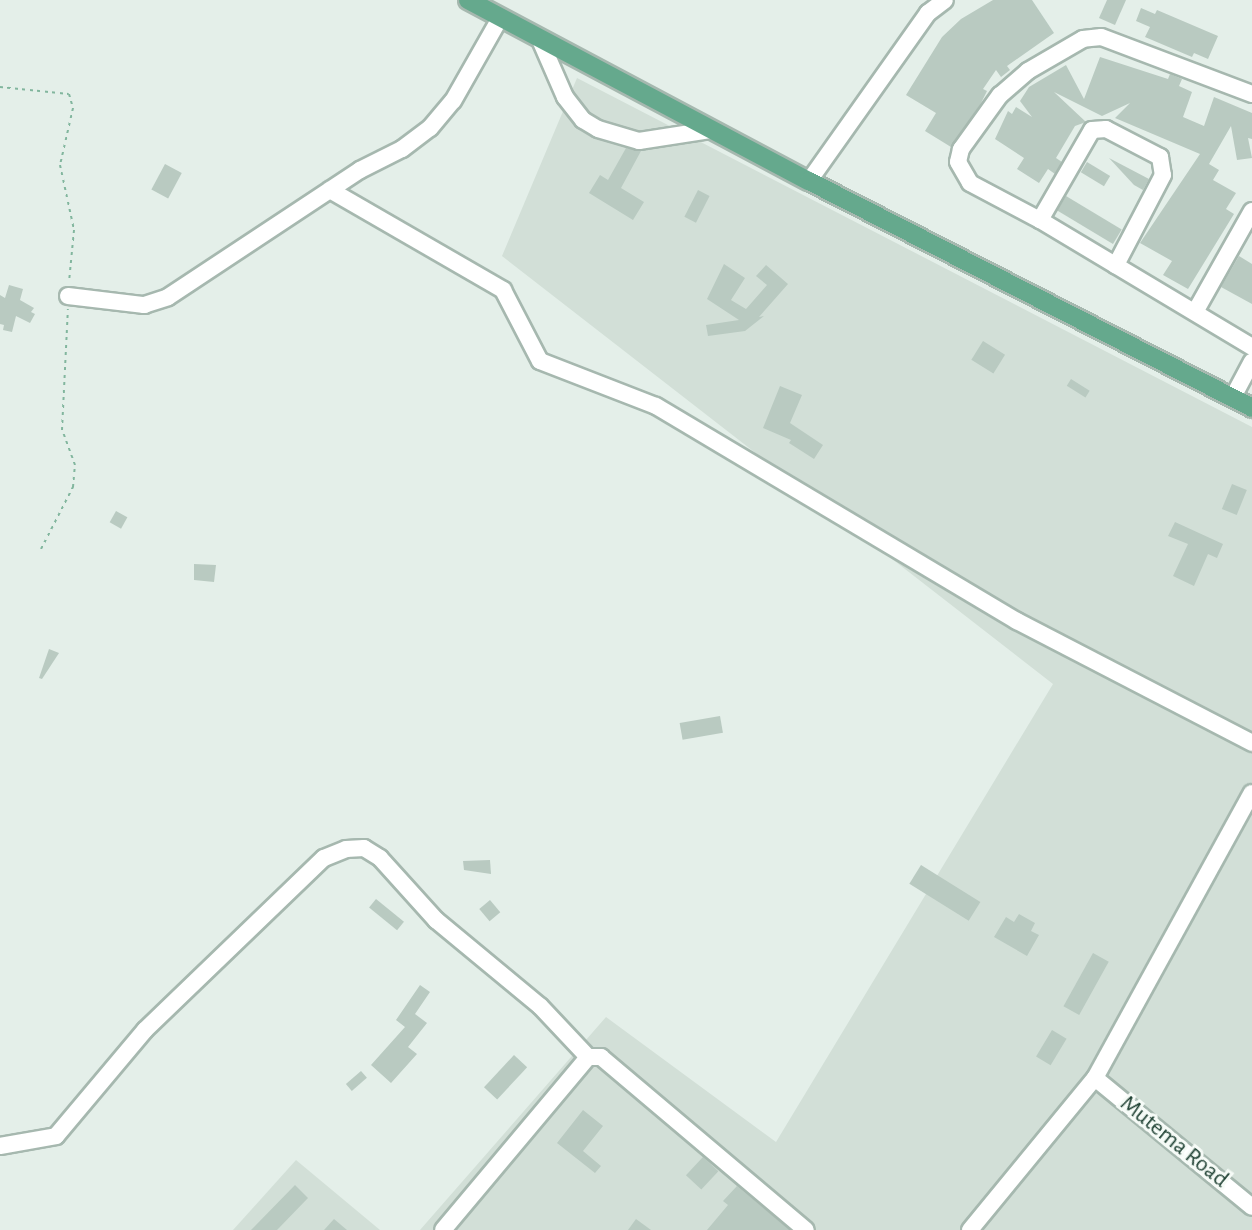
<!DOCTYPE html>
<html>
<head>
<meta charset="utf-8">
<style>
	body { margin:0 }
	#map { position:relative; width:1252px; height:1230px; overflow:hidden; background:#e4efe9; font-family:"Alegreya Sans",sans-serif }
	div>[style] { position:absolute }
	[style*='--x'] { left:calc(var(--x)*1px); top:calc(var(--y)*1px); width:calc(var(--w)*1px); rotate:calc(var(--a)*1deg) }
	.built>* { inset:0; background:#d2dfd7 }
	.building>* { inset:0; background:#b9cac1; transform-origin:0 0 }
	.path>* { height:2px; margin-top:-1px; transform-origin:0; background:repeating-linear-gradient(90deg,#82b69e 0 3px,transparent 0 7.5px) }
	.roads { filter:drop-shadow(2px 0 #a6b8af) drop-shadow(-2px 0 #a6b8af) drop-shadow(0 2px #a6b8af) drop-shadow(0 -2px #a6b8af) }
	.minor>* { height:16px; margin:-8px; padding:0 8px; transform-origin:8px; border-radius:8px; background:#fff }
	.major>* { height:18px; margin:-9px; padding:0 9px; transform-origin:9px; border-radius:9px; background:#65a98d }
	span { translate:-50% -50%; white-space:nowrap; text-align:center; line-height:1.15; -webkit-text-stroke:6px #f6fbf7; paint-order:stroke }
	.street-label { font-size:24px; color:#214335 }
</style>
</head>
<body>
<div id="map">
	<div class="built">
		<div style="clip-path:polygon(577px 78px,1252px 427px,1252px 1230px,420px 1230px,606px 1017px,776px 1142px,1053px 684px,502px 256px)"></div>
		<div style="clip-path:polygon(296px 1160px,380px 1230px,233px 1230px)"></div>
	</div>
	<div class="building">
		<div style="clip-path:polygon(993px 0,1032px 0,1054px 33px,1007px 66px,1010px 70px,1001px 77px,996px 70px,983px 89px,987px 91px,980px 105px,951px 147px,925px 131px,936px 113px,906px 95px,942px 37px,961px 19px)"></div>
		<div style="clip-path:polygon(1107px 0,1126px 0,1115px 25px,1099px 18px)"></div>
		<div style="clip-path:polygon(1141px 8px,1155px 14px,1157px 10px,1218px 36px,1208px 59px,1194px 53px,1192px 57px,1145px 37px,1150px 27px,1136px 21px)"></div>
		<div style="clip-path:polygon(1100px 57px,1168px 79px,1170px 74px,1182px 79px,1179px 86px,1192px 92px,1183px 117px,1204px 126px,1214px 97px,1252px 113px,1252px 139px,1248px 138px,1252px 158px,1237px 160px,1231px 126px,1209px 164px,1219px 170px,1213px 180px,1236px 193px,1226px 209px,1234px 214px,1188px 289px,1163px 275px,1172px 261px,1140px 243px,1200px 154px,1115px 118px,1130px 103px,1102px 116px,1054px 92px,1086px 122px,1075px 126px,1056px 158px,1062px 162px,1055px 174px,1048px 169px,1039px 183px,1017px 169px,1024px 158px,995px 139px,1008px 111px,1012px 114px,1016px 107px,1032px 117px,1020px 101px,1029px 87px,1066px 65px,1084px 99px)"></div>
		<div style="clip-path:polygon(626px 148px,641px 151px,621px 188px,644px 202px,633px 220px,589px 193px,600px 175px,608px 180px)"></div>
		<div style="clip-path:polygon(1109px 158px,1149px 179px,1143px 190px,1134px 185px)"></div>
		<div style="left:1087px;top:162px;width:27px;height:12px;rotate:31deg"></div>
		<div style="left:165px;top:164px;width:19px;height:29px;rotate:28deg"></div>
		<div style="left:698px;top:190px;width:13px;height:30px;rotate:27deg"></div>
		<div style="left:1066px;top:196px;width:65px;height:17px;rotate:31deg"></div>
		<div style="clip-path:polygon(1239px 256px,1252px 264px,1252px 304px,1221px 287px)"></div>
		<div style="clip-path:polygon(724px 264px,745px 278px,731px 300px,746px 309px,767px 285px,756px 276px,766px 265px,788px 284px,759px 317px,764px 316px,745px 331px,708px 336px,706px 325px,739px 320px,707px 299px)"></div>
		<div style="clip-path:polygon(9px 285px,23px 289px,20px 300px,34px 308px,31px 312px,35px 314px,30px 323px,16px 316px,12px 332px,3px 330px,4px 325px,0 324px,0 295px,5px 298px)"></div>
		<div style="left:983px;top:341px;width:26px;height:22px;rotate:32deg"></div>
		<div style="left:1071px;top:379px;width:22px;height:8px;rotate:32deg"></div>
		<div style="clip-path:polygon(780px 386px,802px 395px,790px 423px,823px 445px,814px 459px,789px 443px,791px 440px,763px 428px)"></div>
		<div style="left:1232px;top:484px;width:16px;height:27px;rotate:22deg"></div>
		<div style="left:116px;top:511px;width:13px;height:13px;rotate:29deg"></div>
		<div style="clip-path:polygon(1175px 522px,1223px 544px,1217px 558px,1208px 554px,1194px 586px,1173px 576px,1188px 544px,1168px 536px)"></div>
		<div style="clip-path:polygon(194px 564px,216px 565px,214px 582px,194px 580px)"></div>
		<div style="clip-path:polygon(49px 649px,59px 653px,42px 679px,39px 678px)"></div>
		<div style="left:720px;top:716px;width:17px;height:41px;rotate:80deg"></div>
		<div style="clip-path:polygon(490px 860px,491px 874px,464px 870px,463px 861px)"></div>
		<div style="left:921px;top:865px;width:70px;height:22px;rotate:32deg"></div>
		<div style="left:376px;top:899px;width:36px;height:11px;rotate:39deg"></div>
		<div style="left:490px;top:900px;width:16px;height:14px;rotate:50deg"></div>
		<div style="clip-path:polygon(1019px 914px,1035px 923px,1031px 931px,1039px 935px,1027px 956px,994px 937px,1006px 917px,1014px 922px)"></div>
		<div style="left:1093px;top:953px;width:18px;height:61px;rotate:29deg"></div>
		<div style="clip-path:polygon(420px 985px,430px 992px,415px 1014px,427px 1023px,408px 1047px,417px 1054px,391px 1083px,371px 1065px,405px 1027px,396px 1020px)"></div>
		<div style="left:1052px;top:1030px;width:17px;height:31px;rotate:31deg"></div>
		<div style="left:514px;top:1055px;width:18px;height:44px;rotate:43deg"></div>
		<div style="left:361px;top:1071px;width:9px;height:20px;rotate:49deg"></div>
		<div style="clip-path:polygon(583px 1110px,603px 1126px,583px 1151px,601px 1166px,595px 1173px,557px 1143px)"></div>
		<div style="left:703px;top:1157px;width:21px;height:25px;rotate:43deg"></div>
		<div style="clip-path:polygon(295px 1185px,308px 1198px,277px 1230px,251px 1230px)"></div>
		<div style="clip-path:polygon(737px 1186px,790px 1230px,707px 1230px,728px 1205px,723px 1201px)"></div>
		<div style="clip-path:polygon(334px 1219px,347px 1230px,324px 1230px)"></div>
		<div style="clip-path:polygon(636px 1219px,651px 1230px,628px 1230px)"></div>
	</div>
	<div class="path">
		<div style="--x:0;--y:87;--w:69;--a:5.8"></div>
		<div style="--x:69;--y:94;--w:15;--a:74"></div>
		<div style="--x:73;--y:108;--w:58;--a:102.8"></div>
		<div style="--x:60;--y:165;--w:66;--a:77.8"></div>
		<div style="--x:74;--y:230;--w:52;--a:95.5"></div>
		<div style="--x:41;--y:549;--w:70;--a:-62.7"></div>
		<div style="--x:73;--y:487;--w:22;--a:-85"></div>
		<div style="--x:75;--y:465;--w:37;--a:-110"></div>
		<div style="--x:62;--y:430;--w:121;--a:-87.2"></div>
	</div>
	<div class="roads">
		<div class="minor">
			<div style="--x:541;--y:42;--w:60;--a:66.4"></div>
			<div style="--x:565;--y:97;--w:29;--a:52"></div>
			<div style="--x:583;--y:120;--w:17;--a:31"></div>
			<div style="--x:598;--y:129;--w:43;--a:16.3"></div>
			<div style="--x:639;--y:141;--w:72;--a:-8.8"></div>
			<div style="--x:1252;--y:94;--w:161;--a:-159.3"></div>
			<div style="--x:1101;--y:37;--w:18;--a:174"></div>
			<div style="--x:1083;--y:39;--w:64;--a:149.8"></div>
			<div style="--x:1028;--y:71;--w:37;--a:139"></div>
			<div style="--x:1000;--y:95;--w:67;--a:125.8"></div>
			<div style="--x:961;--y:149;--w:13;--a:103"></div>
			<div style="--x:958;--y:162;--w:24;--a:60"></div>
			<div style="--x:970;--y:183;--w:79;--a:27.9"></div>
			<div style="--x:1040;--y:220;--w:247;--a:30.9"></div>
			<div style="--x:809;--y:181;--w:206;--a:-54.7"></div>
			<div style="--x:928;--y:13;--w:21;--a:-37"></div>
			<div style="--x:330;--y:190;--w:200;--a:30"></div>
			<div style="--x:503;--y:290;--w:80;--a:62.5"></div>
			<div style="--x:540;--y:361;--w:124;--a:21.2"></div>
			<div style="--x:656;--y:406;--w:420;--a:30.8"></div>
			<div style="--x:1017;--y:621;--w:265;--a:27.4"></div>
			<div style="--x:1040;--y:220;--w:104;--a:-60"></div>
			<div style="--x:1092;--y:130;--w:14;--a:-4"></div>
			<div style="--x:1106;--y:129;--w:61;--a:27.4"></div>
			<div style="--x:1160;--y:157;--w:18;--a:81"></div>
			<div style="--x:1163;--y:175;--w:102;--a:117.6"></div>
			<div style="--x:68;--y:296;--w:77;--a:6.8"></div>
			<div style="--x:144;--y:305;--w:25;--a:-18"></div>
			<div style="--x:168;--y:297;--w:230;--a:-33.5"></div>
			<div style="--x:360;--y:170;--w:47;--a:-26.6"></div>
			<div style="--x:402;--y:149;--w:35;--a:-37"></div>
			<div style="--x:430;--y:128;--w:35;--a:-50"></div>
			<div style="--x:453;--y:101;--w:93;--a:-60.4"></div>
			<div style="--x:1195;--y:312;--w:116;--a:-60.6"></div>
			<div style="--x:1233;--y:397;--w:40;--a:-62"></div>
			<div style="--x:1095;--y:1078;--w:203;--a:39.4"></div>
			<div style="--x:0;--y:1146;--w:57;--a:-10.1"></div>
			<div style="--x:56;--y:1136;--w:138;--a:-50"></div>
			<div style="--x:145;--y:1030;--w:248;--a:-43.9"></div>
			<div style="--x:324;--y:858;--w:24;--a:-22"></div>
			<div style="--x:346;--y:849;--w:18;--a:-3"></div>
			<div style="--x:364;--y:848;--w:19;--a:32"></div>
			<div style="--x:380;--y:858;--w:84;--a:47.9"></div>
			<div style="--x:436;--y:920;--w:135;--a:39.6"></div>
			<div style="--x:540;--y:1006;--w:70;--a:46.7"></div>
			<div style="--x:443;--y:1230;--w:226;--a:-50"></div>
			<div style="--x:588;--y:1057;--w:13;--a:0"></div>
			<div style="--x:601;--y:1057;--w:268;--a:40.2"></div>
			<div style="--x:970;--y:1230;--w:197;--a:-50.6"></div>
			<div style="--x:1095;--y:1078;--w:325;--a:-61.2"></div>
		</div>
		<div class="major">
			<div style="--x:468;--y:0;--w:386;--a:28"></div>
			<div style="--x:809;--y:181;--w:498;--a:27.1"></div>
		</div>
	</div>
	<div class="street-label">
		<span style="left:1174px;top:1142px;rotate:39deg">Mutema Road</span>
	</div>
</div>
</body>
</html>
